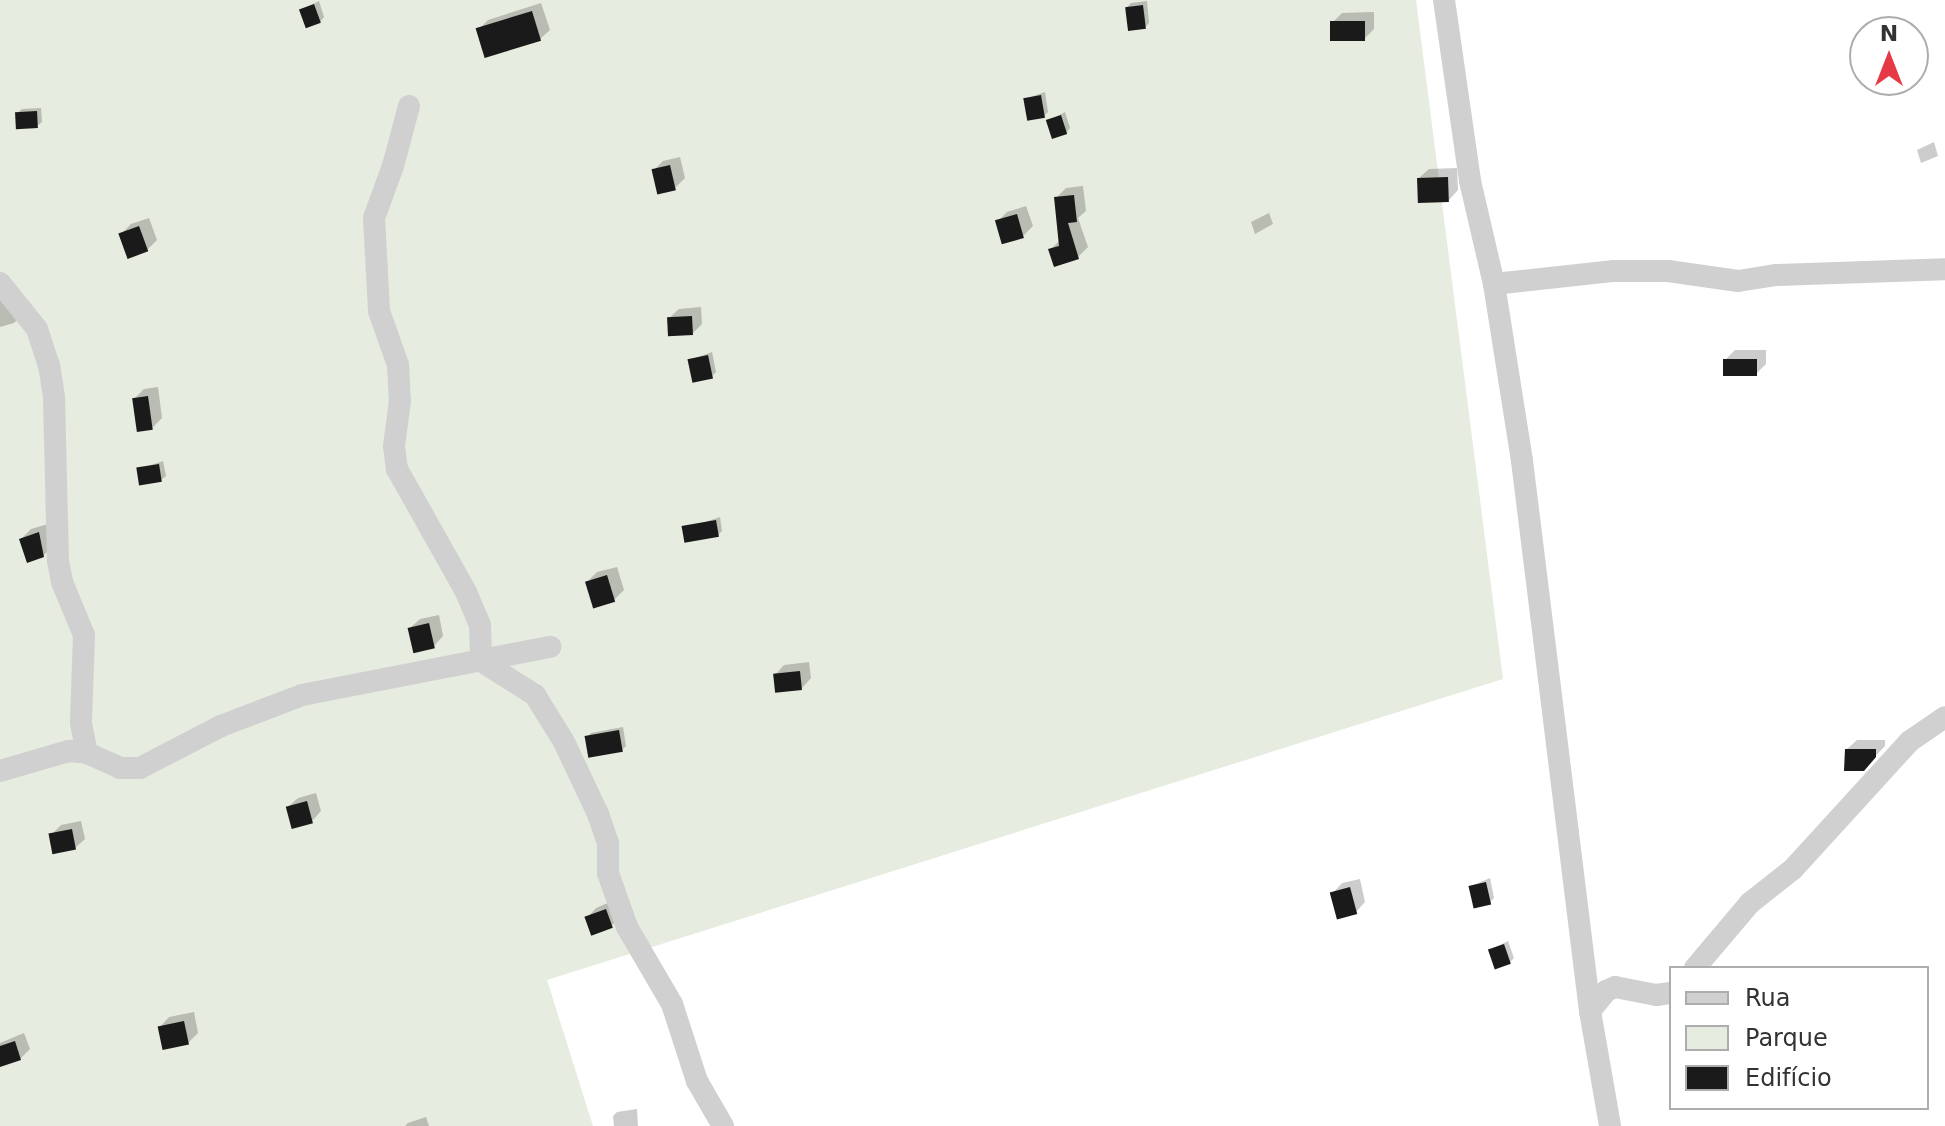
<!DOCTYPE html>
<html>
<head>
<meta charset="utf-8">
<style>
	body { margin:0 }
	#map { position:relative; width:1945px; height:1126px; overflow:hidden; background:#fff; font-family:"DejaVu Sans",sans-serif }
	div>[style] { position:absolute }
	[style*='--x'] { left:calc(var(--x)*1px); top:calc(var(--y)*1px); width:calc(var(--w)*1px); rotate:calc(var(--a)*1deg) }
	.green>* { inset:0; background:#e6ecdf }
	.shadow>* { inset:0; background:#0003 }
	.building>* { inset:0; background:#1a1a1a; transform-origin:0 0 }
	.street>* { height:22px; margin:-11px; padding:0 11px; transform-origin:11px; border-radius:11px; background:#d0d0d0 }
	span { translate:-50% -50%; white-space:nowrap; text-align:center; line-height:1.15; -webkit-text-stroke:8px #fff; paint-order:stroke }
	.legend { position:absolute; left:1669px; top:966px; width:260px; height:144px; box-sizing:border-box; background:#fff; border:2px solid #adadad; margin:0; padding:10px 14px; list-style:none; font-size:24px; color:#333 }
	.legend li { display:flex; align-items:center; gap:16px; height:40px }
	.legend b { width:40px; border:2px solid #adadad }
	.north { position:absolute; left:1849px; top:16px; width:80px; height:80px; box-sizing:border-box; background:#fff; border:2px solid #adadad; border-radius:50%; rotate:0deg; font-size:22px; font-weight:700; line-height:32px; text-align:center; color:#333 }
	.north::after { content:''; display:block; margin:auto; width:28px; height:36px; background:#e63946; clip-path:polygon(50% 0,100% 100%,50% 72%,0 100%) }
</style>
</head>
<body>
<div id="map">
	<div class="green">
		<div style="clip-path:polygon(0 0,1416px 0,1503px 679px,547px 980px,593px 1126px,0 1126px)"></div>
	</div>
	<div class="shadow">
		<div style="clip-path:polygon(319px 1px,324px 17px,320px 22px,301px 10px)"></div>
		<div style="clip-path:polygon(1147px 1px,1149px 23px,1145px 27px,1127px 7px,1131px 3px)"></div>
		<div style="clip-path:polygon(541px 3px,550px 30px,540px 39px,478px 30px,488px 20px)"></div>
		<div style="clip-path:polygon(1374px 12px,1374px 29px,1364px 39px,1332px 23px,1342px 13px)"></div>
		<div style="clip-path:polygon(1045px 92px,1048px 112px,1044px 116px,1025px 99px)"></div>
		<div style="clip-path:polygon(41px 108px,42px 122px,37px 126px,17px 113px,22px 109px)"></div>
		<div style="clip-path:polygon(1065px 112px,1070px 128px,1066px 133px,1048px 121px)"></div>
		<div style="clip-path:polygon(1934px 142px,1938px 156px,1921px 163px,1917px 150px)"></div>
		<div style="clip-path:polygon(680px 157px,685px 178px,675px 188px,654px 170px,663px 161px)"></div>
		<div style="clip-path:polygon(1457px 168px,1458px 190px,1449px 200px,1419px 178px,1429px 169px)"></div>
		<div style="clip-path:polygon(1083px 186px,1086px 211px,1078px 218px,1088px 247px,1078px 257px,1050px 250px,1060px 240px,1057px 197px,1066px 188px)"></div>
		<div style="clip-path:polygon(1026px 206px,1033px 226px,1023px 236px,997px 222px,1007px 212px)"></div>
		<div style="clip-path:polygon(1269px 213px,1273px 224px,1255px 234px,1251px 222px)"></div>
		<div style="clip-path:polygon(149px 218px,157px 240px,147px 250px,121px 234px,131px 224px)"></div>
		<div style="clip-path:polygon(0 299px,24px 313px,14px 323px,0 327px)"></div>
		<div style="clip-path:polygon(701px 307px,702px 324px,692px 334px,669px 318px,679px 309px)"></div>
		<div style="clip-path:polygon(1735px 350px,1766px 350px,1766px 364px,1756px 374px,1725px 360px)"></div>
		<div style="clip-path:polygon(712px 352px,716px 372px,712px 376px,690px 360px)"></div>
		<div style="clip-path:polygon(158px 387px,162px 418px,152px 428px,134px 399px,144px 389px)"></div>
		<div style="clip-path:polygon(163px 461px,166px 476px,161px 480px,139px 469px)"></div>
		<div style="clip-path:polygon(720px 517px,722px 531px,718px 535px,684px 529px)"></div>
		<div style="clip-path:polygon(48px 524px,53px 546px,43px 556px,21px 539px,31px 529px)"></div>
		<div style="clip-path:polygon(617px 567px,624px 590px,614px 600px,587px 582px,597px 572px)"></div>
		<div style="clip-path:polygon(439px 615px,443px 636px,434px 646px,410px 628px,420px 619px)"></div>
		<div style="clip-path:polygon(809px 662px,811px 678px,802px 688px,775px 675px,784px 665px)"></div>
		<div style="clip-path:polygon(623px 727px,626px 746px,622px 750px,587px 738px,591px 733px)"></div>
		<div style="clip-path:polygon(1857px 740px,1885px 740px,1885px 746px,1863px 769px,1847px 749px)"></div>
		<div style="clip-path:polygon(316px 793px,321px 811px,312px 821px,288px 807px,298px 798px)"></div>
		<div style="clip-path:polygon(81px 821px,85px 839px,75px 848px,51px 835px,61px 825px)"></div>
		<div style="clip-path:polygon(1490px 878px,1494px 898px,1490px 902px,1471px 886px)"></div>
		<div style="clip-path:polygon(1360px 879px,1365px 902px,1356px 912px,1333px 893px,1342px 883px)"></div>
		<div style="clip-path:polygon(615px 900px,621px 917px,611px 926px,587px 918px,596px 908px)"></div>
		<div style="clip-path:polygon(1508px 941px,1514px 958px,1510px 962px,1490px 950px)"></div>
		<div style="clip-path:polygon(194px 1012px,198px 1033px,188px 1043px,160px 1027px,169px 1017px)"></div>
		<div style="clip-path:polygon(24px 1033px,30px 1049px,20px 1059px,0 1065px,0 1043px)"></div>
		<div style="clip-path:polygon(637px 1109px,638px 1126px,614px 1126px,613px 1116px,617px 1112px)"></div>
		<div style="clip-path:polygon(426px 1117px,429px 1126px,405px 1126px,408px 1123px)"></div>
	</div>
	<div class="building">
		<div style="left:314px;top:4px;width:20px;height:16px;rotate:70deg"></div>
		<div style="left:1143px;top:5px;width:24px;height:18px;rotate:83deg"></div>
		<div style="left:532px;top:11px;width:31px;height:59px;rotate:73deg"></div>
		<div style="left:1365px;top:21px;width:20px;height:35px;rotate:90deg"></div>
		<div style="left:1041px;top:95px;width:23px;height:18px;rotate:80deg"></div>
		<div style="left:37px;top:111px;width:17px;height:22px;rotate:87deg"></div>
		<div style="left:1061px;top:115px;width:20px;height:16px;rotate:72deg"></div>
		<div style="left:670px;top:165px;width:26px;height:19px;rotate:77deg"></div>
		<div style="left:1448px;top:177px;width:25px;height:31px;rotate:88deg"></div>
		<div style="clip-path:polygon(1074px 195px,1077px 222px,1068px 223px,1079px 259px,1054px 267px,1048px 249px,1059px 246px,1054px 197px)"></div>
		<div style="left:1017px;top:214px;width:25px;height:23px;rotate:74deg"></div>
		<div style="left:139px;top:226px;width:27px;height:22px;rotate:70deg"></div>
		<div style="left:692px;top:316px;width:19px;height:25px;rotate:87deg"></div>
		<div style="left:708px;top:355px;width:24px;height:21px;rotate:78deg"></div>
		<div style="left:1723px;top:359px;width:34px;height:17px"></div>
		<div style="left:148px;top:396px;width:34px;height:16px;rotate:82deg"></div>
		<div style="left:159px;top:464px;width:18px;height:23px;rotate:81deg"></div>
		<div style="left:716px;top:520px;width:17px;height:35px;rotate:80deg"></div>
		<div style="clip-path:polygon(39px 532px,44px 557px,27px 563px,19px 539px)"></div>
		<div style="left:607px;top:575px;width:28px;height:23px;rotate:73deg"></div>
		<div style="left:429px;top:623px;width:26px;height:22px;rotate:77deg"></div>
		<div style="left:800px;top:671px;width:19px;height:27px;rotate:84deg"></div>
		<div style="left:619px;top:730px;width:22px;height:35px;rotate:80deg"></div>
		<div style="clip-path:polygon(1845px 749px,1876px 749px,1876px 757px,1864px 771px,1844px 771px)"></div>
		<div style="left:307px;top:801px;width:23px;height:22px;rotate:75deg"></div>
		<div style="left:72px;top:829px;width:21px;height:24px;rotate:79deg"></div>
		<div style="left:1486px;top:882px;width:23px;height:18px;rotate:77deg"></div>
		<div style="left:1350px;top:887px;width:28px;height:21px;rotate:75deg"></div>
		<div style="left:606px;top:909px;width:20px;height:23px;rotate:70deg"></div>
		<div style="left:1504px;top:944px;width:21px;height:17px;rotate:71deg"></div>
		<div style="left:184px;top:1021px;width:24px;height:27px;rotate:78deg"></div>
		<div style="clip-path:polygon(15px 1041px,21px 1060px,0 1067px,0 1046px)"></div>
	</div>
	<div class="street">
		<div style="--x:1444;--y:0;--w:183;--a:81.8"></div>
		<div style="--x:1470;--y:181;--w:106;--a:76.9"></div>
		<div style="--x:1494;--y:284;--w:179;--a:81"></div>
		<div style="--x:1522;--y:461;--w:554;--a:82.95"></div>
		<div style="--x:1590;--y:1011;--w:117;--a:80.1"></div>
		<div style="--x:409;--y:106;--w:62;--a:104.9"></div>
		<div style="--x:393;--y:166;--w:55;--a:110.1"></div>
		<div style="--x:374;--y:218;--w:93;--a:86.9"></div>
		<div style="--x:379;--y:311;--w:57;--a:70.6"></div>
		<div style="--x:398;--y:365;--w:36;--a:87"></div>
		<div style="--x:400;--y:401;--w:45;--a:97.6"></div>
		<div style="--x:394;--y:446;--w:23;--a:83"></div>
		<div style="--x:397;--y:469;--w:141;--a:60.7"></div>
		<div style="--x:466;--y:592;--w:36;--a:67"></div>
		<div style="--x:480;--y:625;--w:36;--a:88"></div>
		<div style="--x:481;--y:661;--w:64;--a:32.2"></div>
		<div style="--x:535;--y:695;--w:55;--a:58.3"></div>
		<div style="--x:564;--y:742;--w:80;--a:64.7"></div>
		<div style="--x:598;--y:814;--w:31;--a:71"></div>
		<div style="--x:608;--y:843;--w:30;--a:90"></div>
		<div style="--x:608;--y:873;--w:57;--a:70.6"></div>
		<div style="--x:627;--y:927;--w:89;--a:59.7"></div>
		<div style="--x:672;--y:1004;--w:81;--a:72"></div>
		<div style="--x:697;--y:1081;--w:52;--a:60"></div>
		<div style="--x:0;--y:283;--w:59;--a:51.2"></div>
		<div style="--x:37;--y:329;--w:38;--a:72"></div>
		<div style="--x:49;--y:365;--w:33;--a:81"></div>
		<div style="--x:54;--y:398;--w:163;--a:88.6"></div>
		<div style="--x:58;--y:561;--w:21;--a:79"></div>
		<div style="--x:62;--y:582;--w:57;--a:67.5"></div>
		<div style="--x:84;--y:635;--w:88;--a:92"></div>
		<div style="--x:81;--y:723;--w:31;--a:79"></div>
		<div style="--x:1494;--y:284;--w:121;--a:-6.2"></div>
		<div style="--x:1614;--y:271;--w:54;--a:0"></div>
		<div style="--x:1668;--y:271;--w:71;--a:8.1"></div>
		<div style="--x:1738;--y:281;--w:39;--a:-9"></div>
		<div style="--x:1777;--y:275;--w:168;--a:-2"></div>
		<div style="--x:0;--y:771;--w:72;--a:-16.2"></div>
		<div style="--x:69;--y:751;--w:18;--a:6"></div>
		<div style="--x:87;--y:753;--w:36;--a:24"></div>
		<div style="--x:120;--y:768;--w:20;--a:0"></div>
		<div style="--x:140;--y:768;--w:91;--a:-27.4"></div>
		<div style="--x:221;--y:726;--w:87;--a:-20.9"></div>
		<div style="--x:302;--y:695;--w:253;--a:-11"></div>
		<div style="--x:1695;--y:968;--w:85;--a:-49.8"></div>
		<div style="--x:1750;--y:903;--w:55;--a:-38.3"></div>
		<div style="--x:1793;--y:869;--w:173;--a:-47.6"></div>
		<div style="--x:1910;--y:741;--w:42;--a:-34.4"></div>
		<div style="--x:1590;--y:1011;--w:26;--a:-51"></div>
		<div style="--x:1606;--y:991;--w:10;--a:-24"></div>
		<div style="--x:1615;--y:987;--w:42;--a:11"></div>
		<div style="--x:1656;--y:995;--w:15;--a:-8"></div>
	</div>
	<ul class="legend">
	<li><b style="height:10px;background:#d0d0d0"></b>Rua</li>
	<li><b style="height:22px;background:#e6ecdf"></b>Parque</li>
	<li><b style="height:22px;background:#1a1a1a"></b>Edifício</li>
	</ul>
	<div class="north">N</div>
</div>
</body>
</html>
